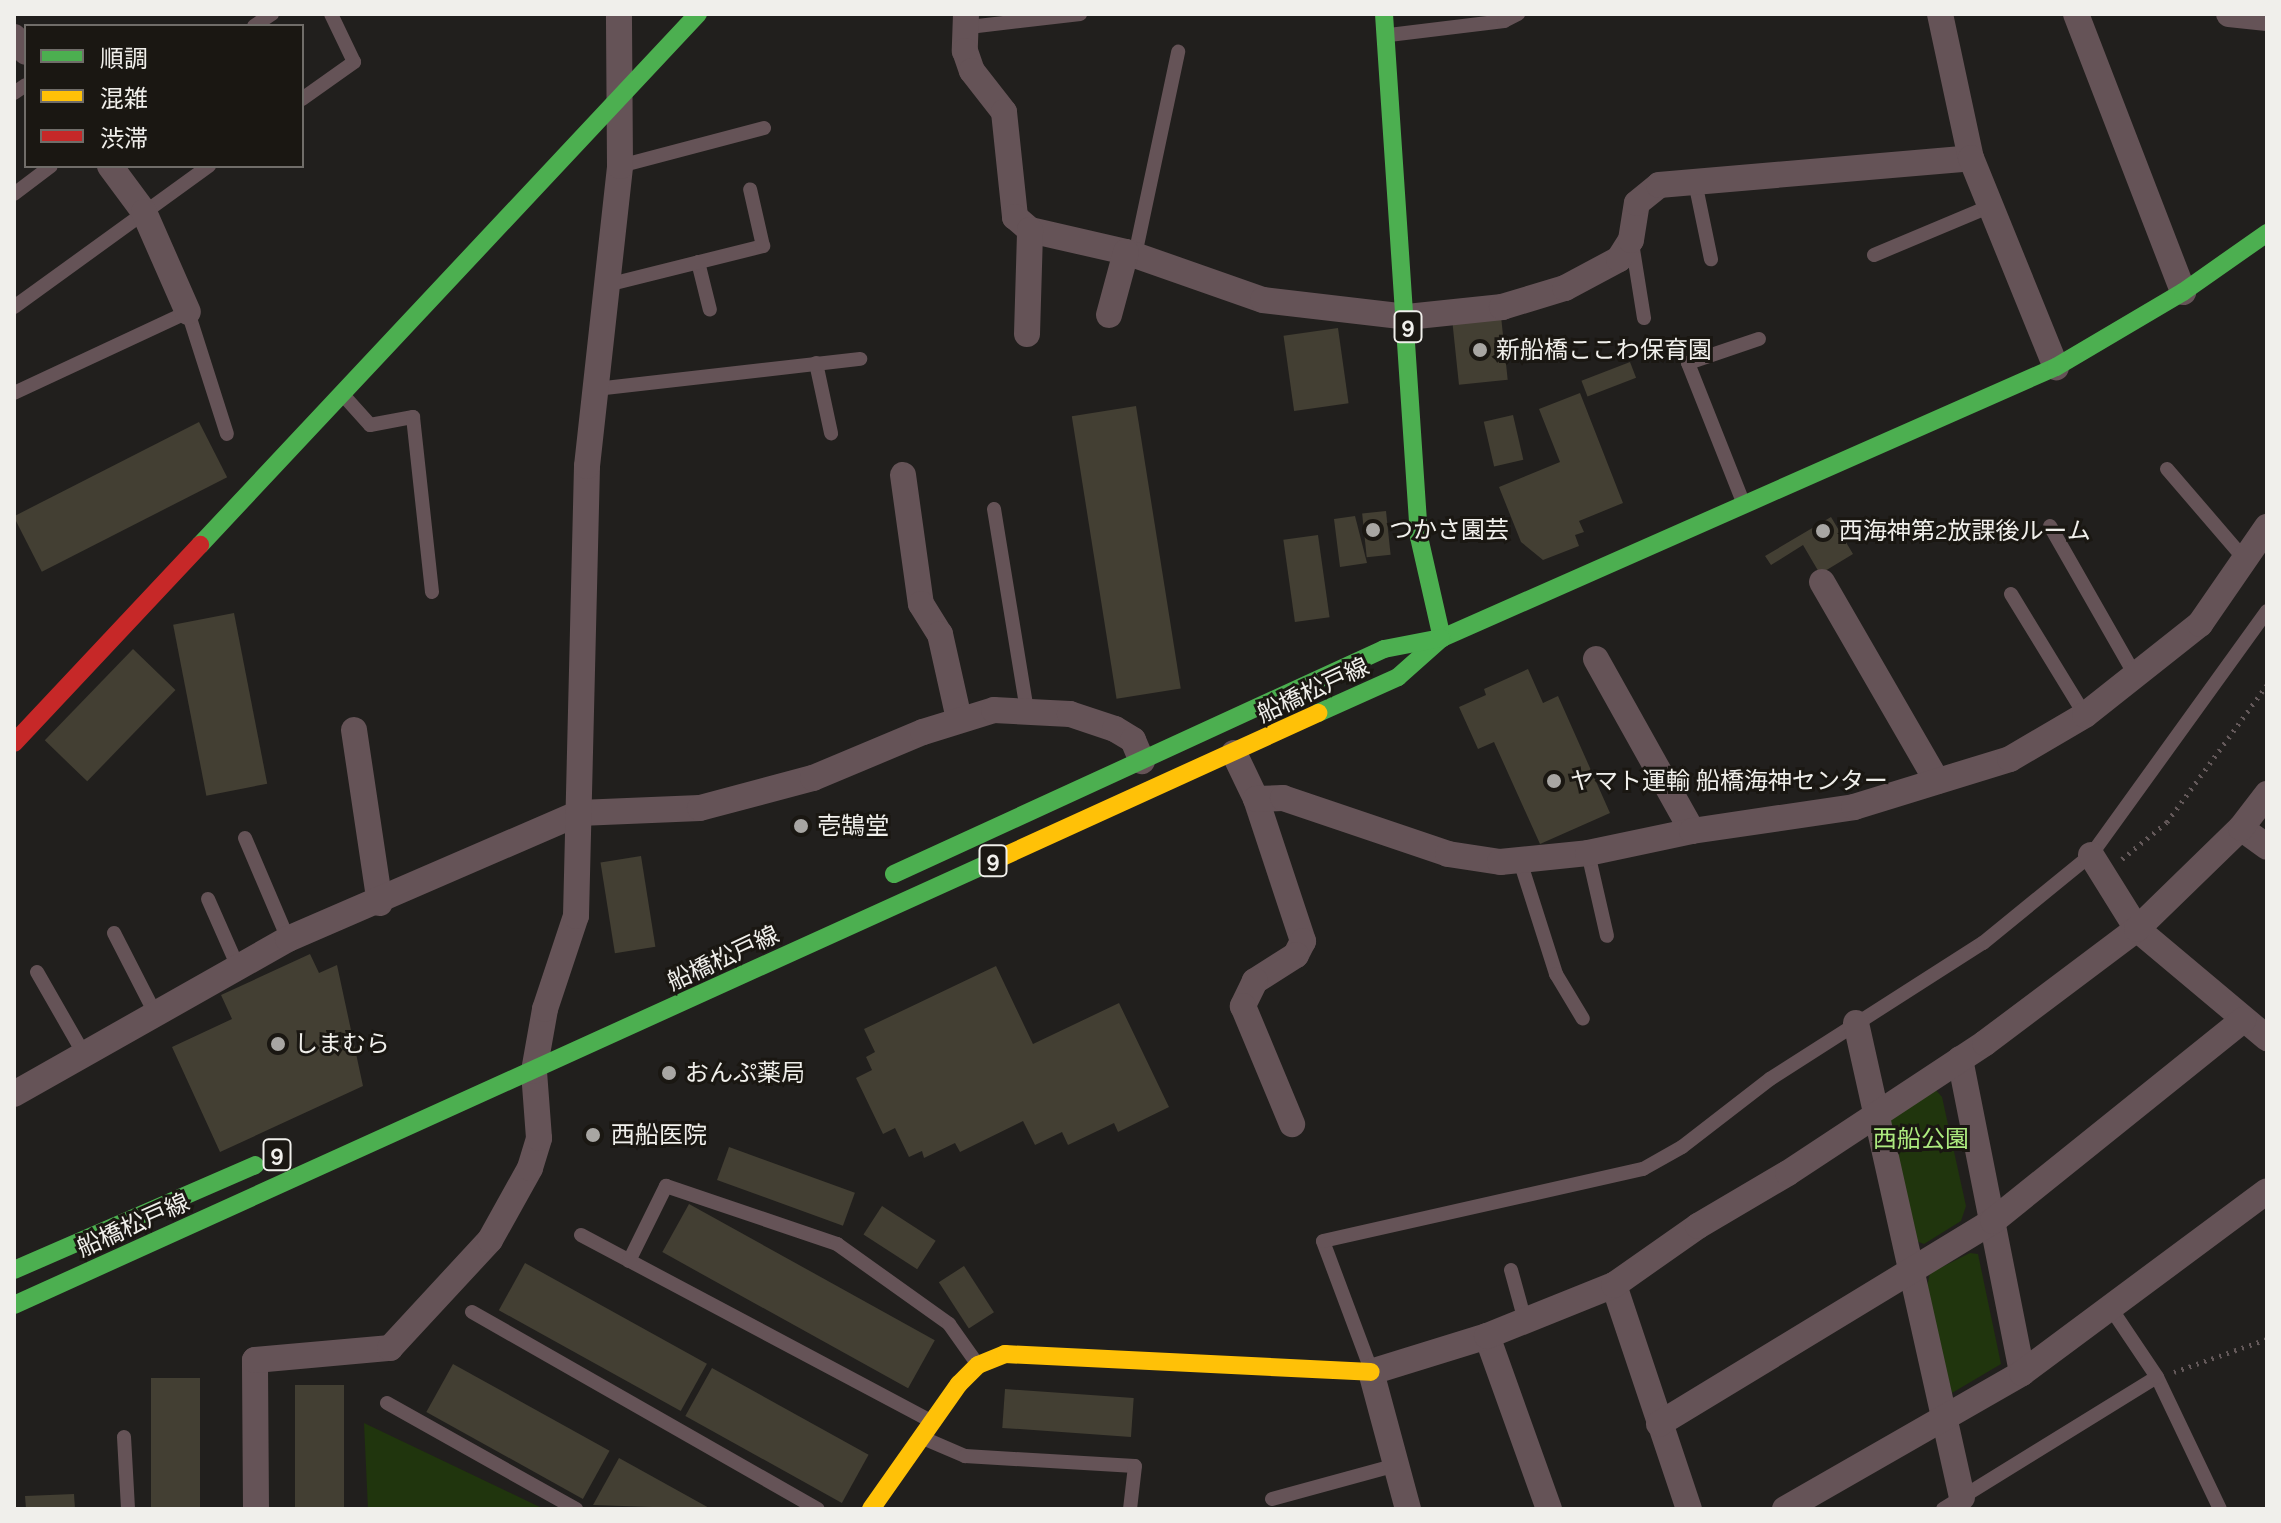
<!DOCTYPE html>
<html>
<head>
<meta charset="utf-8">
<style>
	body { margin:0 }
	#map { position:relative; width:2281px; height:1523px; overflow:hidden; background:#211f1d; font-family:Raleway,"Noto Sans JP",sans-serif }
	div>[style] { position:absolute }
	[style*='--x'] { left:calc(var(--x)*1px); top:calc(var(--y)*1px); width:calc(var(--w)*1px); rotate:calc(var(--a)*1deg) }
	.green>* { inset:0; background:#20350d }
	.building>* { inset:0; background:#433f33; transform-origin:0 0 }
	.path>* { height:5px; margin-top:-2.5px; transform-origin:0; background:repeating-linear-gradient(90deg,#64595a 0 2px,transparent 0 8px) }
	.lane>* { height:14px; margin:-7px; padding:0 7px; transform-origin:7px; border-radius:7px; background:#655357 }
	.street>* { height:26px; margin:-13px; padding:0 13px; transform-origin:13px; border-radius:13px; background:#655357 }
	.fast>* { height:18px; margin:-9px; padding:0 9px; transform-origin:9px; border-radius:9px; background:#4caf50 }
	.slow>* { height:18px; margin:-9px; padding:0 9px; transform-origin:9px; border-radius:9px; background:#ffc107 }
	.jam>* { height:18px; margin:-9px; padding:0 9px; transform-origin:9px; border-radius:9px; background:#c62828 }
	.dots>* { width:22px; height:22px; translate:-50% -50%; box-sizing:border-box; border:4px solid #1a1712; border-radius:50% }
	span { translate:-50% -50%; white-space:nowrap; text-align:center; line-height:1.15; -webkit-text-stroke:6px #1a1712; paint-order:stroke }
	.shield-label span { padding:2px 6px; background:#1a1712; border:2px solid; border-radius:6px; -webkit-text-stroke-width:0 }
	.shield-label { font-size:22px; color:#f0efeb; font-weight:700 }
	.poi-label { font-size:24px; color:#f0efeb }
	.left { translate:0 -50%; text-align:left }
	.street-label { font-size:24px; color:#f0efeb }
	.park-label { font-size:24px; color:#adeb7f }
	.frame { position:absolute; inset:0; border:16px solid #f0efeb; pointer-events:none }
	.legend { position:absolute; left:24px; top:24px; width:280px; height:144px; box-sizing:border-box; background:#1a1712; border:2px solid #706d69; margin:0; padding:10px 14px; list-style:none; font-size:24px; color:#f0efeb }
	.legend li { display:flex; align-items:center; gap:16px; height:40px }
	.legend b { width:40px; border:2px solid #706d69 }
</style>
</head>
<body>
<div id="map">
	<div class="green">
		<div style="clip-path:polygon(1935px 1089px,1942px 1097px,1966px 1206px,1961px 1221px,1924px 1244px,1916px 1241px,1888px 1130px,1892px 1117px)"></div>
		<div style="clip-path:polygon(1970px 1253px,1978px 1254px,2001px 1364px,1952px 1393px,1926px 1291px,1930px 1273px)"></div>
		<div style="clip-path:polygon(364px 1423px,544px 1509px,368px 1509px)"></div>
	</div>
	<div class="building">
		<div style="left:1501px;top:316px;width:64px;height:49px;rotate:84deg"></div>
		<div style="left:1338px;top:328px;width:76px;height:55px;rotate:82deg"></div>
		<div style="left:1630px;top:362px;width:17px;height:52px;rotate:69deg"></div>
		<div style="clip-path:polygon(1580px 393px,1623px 503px,1579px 521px,1584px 532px,1575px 535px,1579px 546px,1543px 560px,1521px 542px,1499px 487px,1560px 462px,1539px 409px)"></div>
		<div style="left:1136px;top:406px;width:286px;height:65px;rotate:81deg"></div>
		<div style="left:1513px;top:415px;width:46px;height:30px;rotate:77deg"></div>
		<div style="left:199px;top:422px;width:62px;height:208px;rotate:63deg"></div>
		<div style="left:1386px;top:511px;width:44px;height:24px;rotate:84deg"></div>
		<div style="clip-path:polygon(1355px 516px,1367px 563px,1340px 567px,1334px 519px)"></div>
		<div style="clip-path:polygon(1831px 517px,1853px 554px,1820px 574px,1803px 545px,1771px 565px,1765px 556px)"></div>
		<div style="left:1318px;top:535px;width:83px;height:35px;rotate:82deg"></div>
		<div style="left:234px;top:613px;width:174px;height:62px;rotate:79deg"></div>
		<div style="left:133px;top:649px;width:59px;height:127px;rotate:44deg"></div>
		<div style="clip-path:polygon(1528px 669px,1543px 703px,1558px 696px,1610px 813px,1540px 844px,1494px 742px,1478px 749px,1459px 707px,1486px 695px,1484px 689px)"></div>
		<div style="left:641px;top:856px;width:92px;height:41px;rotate:81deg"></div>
		<div style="clip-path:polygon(310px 954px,319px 973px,337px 965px,363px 1086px,220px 1152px,172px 1047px,232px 1019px,221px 995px)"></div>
		<div style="clip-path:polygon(996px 966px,1033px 1044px,1119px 1003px,1169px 1107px,1118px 1132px,1114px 1123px,1068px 1145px,1062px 1132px,1035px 1145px,1023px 1121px,960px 1152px,955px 1143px,924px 1158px,922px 1151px,909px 1157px,895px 1128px,883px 1134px,856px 1078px,872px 1070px,866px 1057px,875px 1052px,864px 1029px)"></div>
		<div style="left:729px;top:1147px;width:134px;height:35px;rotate:20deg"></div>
		<div style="left:689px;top:1204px;width:281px;height:55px;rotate:29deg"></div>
		<div style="left:882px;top:1206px;width:64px;height:34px;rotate:33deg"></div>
		<div style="left:525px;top:1263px;width:208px;height:54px;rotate:29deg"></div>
		<div style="left:964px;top:1266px;width:55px;height:30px;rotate:57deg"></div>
		<div style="left:453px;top:1364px;width:179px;height:55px;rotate:29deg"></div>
		<div style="left:712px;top:1368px;width:179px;height:55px;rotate:29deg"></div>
		<div style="left:151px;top:1378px;width:49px;height:131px"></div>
		<div style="left:295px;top:1385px;width:49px;height:124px"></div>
		<div style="left:1005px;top:1389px;width:129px;height:39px;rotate:4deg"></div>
		<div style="clip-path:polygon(619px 1458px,711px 1509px,593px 1505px)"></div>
		<div style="clip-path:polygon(74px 1494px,75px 1509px,26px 1509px,25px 1496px)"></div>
	</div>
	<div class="path">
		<div style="--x:2122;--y:859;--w:58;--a:-39.4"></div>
		<div style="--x:2167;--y:822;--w:170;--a:-53.9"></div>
		<div style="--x:2174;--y:1372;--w:99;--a:-19.5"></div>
	</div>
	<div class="lane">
		<div style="--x:254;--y:26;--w:22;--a:-34"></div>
		<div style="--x:969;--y:27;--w:112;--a:-6.7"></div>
		<div style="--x:1389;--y:35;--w:116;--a:-6.9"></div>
		<div style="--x:1504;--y:21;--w:16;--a:-27"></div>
		<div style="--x:14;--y:93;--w:14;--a:-34"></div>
		<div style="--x:302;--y:99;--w:64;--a:-35.4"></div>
		<div style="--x:354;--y:62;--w:53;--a:-115.6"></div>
		<div style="--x:620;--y:166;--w:149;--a:-14.8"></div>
		<div style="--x:1695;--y:182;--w:79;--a:78.3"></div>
		<div style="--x:14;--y:194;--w:46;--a:-37.1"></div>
		<div style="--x:1632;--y:243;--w:76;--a:80.9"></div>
		<div style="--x:1135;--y:255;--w:208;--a:-78"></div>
		<div style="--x:1874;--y:255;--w:124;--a:-22.8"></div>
		<div style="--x:698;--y:262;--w:49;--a:76"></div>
		<div style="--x:611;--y:284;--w:157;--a:-14"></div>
		<div style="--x:763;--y:246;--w:58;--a:-102.8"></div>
		<div style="--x:14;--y:307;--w:241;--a:-35.9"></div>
		<div style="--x:816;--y:363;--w:72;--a:77.9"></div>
		<div style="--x:596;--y:389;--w:266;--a:-6.5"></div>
		<div style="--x:14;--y:393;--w:192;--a:-25"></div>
		<div style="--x:188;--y:312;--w:128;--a:72.3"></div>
		<div style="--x:344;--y:396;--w:39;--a:48"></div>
		<div style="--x:370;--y:425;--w:44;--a:-10.5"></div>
		<div style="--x:413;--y:417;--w:176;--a:83.8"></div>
		<div style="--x:2167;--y:469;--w:121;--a:49.3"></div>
		<div style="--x:1743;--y:502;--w:149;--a:-111.6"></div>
		<div style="--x:1688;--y:363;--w:75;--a:-18.7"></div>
		<div style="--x:994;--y:509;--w:205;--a:80.7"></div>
		<div style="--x:2050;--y:526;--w:174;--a:60.3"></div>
		<div style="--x:2011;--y:594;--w:142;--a:58.6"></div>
		<div style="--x:245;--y:838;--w:110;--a:66.9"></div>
		<div style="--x:1588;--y:853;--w:85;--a:77.1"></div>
		<div style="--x:1520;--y:861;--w:119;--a:72.3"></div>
		<div style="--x:1556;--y:974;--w:52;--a:59"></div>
		<div style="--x:208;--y:899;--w:74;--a:66.2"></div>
		<div style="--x:114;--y:933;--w:90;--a:62.9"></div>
		<div style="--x:37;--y:972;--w:95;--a:60.2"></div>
		<div style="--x:581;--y:1235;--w:396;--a:28"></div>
		<div style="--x:629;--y:1261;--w:84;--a:-63.7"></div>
		<div style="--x:666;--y:1186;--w:181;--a:18.7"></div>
		<div style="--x:837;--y:1244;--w:138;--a:35.5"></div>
		<div style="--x:949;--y:1324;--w:50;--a:54.7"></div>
		<div style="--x:1511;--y:1270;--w:53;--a:74.6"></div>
		<div style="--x:472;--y:1312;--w:398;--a:29.7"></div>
		<div style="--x:1370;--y:1367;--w:134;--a:-110.5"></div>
		<div style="--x:1323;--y:1241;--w:328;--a:-12.7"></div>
		<div style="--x:1643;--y:1169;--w:45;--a:-29.4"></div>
		<div style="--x:1682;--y:1147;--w:111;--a:-37.7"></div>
		<div style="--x:1770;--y:1079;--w:253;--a:-32.6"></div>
		<div style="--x:1983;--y:943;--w:139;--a:-39.2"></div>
		<div style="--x:2091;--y:855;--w:301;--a:-54.2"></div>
		<div style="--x:2157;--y:1377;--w:146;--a:64.5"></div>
		<div style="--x:387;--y:1403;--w:217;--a:29.3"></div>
		<div style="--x:124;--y:1437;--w:72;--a:86.8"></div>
		<div style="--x:923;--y:1438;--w:46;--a:23.2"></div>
		<div style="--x:965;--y:1456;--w:170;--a:3.4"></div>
		<div style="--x:1135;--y:1466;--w:43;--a:96.6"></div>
		<div style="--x:1272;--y:1499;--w:129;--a:-15.3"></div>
		<div style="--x:1943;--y:1509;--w:251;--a:-31.7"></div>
		<div style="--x:2157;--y:1377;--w:81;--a:-123.9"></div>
	</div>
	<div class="street">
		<div style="--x:966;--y:14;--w:37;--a:92"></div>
		<div style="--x:965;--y:51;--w:21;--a:71"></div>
		<div style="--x:972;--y:71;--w:52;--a:52"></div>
		<div style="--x:1004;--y:112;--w:106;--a:84"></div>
		<div style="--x:1015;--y:217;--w:20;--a:41"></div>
		<div style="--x:1030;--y:230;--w:98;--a:12.9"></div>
		<div style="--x:1126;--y:252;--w:145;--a:19.3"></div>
		<div style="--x:1263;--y:300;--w:145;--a:6.7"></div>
		<div style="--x:1407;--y:317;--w:96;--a:-6"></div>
		<div style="--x:1502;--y:307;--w:66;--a:-16.8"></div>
		<div style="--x:1565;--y:288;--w:61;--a:-28.2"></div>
		<div style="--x:1619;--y:259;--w:22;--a:-58"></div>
		<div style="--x:1631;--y:240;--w:37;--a:-81"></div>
		<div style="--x:1637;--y:203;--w:28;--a:-39"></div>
		<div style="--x:1659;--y:185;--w:313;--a:-4.9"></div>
		<div style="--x:1940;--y:14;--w:147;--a:77.9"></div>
		<div style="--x:1971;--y:158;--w:226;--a:67.9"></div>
		<div style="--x:2076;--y:14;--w:298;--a:68.9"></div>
		<div style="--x:2229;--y:14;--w:38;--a:6"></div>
		<div style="--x:14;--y:37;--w:19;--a:51"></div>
		<div style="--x:110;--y:166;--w:57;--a:53.5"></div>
		<div style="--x:144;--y:212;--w:109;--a:66.3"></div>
		<div style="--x:1109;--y:315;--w:65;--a:-74.9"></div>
		<div style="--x:1027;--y:334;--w:104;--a:-88.3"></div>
		<div style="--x:903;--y:475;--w:130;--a:82.1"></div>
		<div style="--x:921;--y:604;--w:36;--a:58"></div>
		<div style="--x:940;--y:634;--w:87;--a:77.4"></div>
		<div style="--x:1822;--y:582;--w:230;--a:60"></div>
		<div style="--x:1596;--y:659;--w:197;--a:60.8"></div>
		<div style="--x:354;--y:730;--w:175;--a:81.5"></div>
		<div style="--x:1234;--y:753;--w:51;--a:64.4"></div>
		<div style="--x:1256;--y:799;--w:150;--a:71.7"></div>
		<div style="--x:1303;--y:941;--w:16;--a:117"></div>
		<div style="--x:1296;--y:955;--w:49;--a:147.6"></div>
		<div style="--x:1255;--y:981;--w:28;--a:116"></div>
		<div style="--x:1243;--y:1006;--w:128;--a:67.4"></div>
		<div style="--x:1256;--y:799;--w:27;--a:-2"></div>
		<div style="--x:1283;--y:798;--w:174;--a:18.7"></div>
		<div style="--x:1448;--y:854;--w:53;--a:8.7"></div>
		<div style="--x:1500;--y:862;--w:88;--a:-5.8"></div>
		<div style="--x:1588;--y:853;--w:106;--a:-11.9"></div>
		<div style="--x:1692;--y:831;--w:164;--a:-8.4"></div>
		<div style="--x:1854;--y:807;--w:163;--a:-17.1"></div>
		<div style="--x:2010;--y:759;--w:87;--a:-30.4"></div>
		<div style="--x:2085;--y:715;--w:147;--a:-38.4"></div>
		<div style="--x:2200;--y:624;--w:118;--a:-55.4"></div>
		<div style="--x:2241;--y:828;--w:32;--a:36"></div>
		<div style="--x:2091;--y:855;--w:87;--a:58.1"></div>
		<div style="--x:2137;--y:929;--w:170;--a:40"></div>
		<div style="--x:1856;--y:1023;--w:486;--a:77.4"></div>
		<div style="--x:1960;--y:1059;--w:320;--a:78.8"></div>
		<div style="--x:14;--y:1094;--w:315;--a:-29.5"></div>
		<div style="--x:288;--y:939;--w:317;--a:-23.4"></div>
		<div style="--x:579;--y:813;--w:121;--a:-2.4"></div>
		<div style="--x:700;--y:808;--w:117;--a:-14.9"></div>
		<div style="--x:813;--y:778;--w:119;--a:-22.7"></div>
		<div style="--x:923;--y:732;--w:74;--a:-17.2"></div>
		<div style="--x:994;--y:710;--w:76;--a:3"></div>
		<div style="--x:1070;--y:714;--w:47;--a:18.4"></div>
		<div style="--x:1115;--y:729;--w:21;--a:31"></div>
		<div style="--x:1133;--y:740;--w:23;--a:67"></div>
		<div style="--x:1614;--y:1285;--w:236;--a:71.5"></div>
		<div style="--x:1487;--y:1336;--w:184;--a:70.3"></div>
		<div style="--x:1659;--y:1424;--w:391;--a:-31.3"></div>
		<div style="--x:1993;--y:1221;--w:321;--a:-38.8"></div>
		<div style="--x:256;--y:1509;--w:149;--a:-90.4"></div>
		<div style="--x:255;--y:1360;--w:136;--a:-5.1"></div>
		<div style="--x:390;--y:1348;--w:147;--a:-47.2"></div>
		<div style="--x:490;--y:1240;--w:82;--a:-60.9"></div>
		<div style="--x:530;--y:1168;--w:31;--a:-73"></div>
		<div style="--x:539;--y:1138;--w:67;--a:-94.3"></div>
		<div style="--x:534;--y:1071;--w:63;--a:-79.9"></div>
		<div style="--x:545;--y:1009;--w:98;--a:-71.6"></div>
		<div style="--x:576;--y:916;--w:450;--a:-88.6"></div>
		<div style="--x:587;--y:466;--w:302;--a:-83.7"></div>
		<div style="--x:620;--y:166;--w:152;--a:-90.4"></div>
		<div style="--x:1408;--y:1509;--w:142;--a:-105.1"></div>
		<div style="--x:1371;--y:1372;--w:121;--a:-17.2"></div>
		<div style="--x:1487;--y:1336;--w:137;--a:-21.9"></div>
		<div style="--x:1614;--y:1285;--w:103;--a:-35.1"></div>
		<div style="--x:1698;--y:1226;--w:104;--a:-30.5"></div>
		<div style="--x:1788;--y:1173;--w:236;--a:-33.4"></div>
		<div style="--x:1985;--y:1043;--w:190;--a:-36.9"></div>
		<div style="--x:2137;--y:929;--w:145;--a:-44.2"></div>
		<div style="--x:2241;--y:828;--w:43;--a:-52.6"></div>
		<div style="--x:1785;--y:1509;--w:273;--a:-29.8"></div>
		<div style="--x:2022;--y:1373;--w:305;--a:-36.6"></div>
	</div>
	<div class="fast">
		<div style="--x:1384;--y:14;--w:524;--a:86.17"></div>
		<div style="--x:1419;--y:537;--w:104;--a:77.2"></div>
		<div style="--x:200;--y:545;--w:728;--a:-46.84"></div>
		<div style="--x:1442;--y:638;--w:671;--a:-23.82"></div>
		<div style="--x:2056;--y:367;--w:147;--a:-30.6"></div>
		<div style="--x:2183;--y:292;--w:103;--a:-35.1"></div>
		<div style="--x:1318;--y:713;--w:88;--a:-24.2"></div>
		<div style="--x:1398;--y:677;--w:59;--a:-41.6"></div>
		<div style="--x:894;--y:874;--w:539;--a:-24.66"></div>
		<div style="--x:1384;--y:649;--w:58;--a:-10.9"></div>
		<div style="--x:14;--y:1270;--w:263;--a:-23.5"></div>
		<div style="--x:14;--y:1305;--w:1071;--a:-24.39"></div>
	</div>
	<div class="slow">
		<div style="--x:989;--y:863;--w:362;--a:-24.5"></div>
		<div style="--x:871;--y:1509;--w:153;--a:-54.9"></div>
		<div style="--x:959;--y:1384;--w:27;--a:-45"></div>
		<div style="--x:978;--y:1365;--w:29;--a:-22"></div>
		<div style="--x:1005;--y:1354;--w:366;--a:2.8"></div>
	</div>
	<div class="jam">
		<div style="--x:14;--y:743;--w:272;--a:-46.8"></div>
	</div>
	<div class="dots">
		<div style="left:1480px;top:350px;background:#a8a6a3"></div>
		<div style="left:1373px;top:530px;background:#a8a6a3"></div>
		<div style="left:1823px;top:531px;background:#a8a6a3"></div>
		<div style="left:1554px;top:781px;background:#a8a6a3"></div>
		<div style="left:801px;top:826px;background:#a8a6a3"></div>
		<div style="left:278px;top:1044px;background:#a8a6a3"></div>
		<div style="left:669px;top:1073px;background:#a8a6a3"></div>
		<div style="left:593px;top:1135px;background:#a8a6a3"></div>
	</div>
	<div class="shield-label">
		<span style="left:1408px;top:327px">9</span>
		<span style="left:993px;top:861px">9</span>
		<span style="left:277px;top:1155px">9</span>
	</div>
	<div class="poi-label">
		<span class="left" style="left:1496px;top:350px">新船橋ここわ保育園</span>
		<span class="left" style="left:1389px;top:530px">つかさ園芸</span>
		<span class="left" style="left:1839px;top:531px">西海神第2放課後ルーム</span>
		<span class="left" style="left:1570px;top:781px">ヤマト運輸 船橋海神センター</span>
		<span class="left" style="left:817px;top:826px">壱鵠堂</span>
		<span class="left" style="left:294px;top:1044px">しまむら</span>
		<span class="left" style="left:685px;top:1073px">おんぷ薬局</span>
		<span class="left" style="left:611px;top:1135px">西船医院</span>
	</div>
	<div class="street-label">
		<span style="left:1313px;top:690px;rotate:-25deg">船橋松戸線</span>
		<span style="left:723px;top:958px;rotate:-25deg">船橋松戸線</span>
		<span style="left:133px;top:1225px;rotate:-24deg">船橋松戸線</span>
	</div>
	<div class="park-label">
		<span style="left:1921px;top:1139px">西船公園</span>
	</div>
	<div class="frame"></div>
	<ul class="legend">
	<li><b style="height:10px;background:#4caf50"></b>順調</li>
	<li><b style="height:10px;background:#ffc107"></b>混雑</li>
	<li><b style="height:10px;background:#c62828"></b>渋滞</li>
	</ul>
</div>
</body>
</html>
